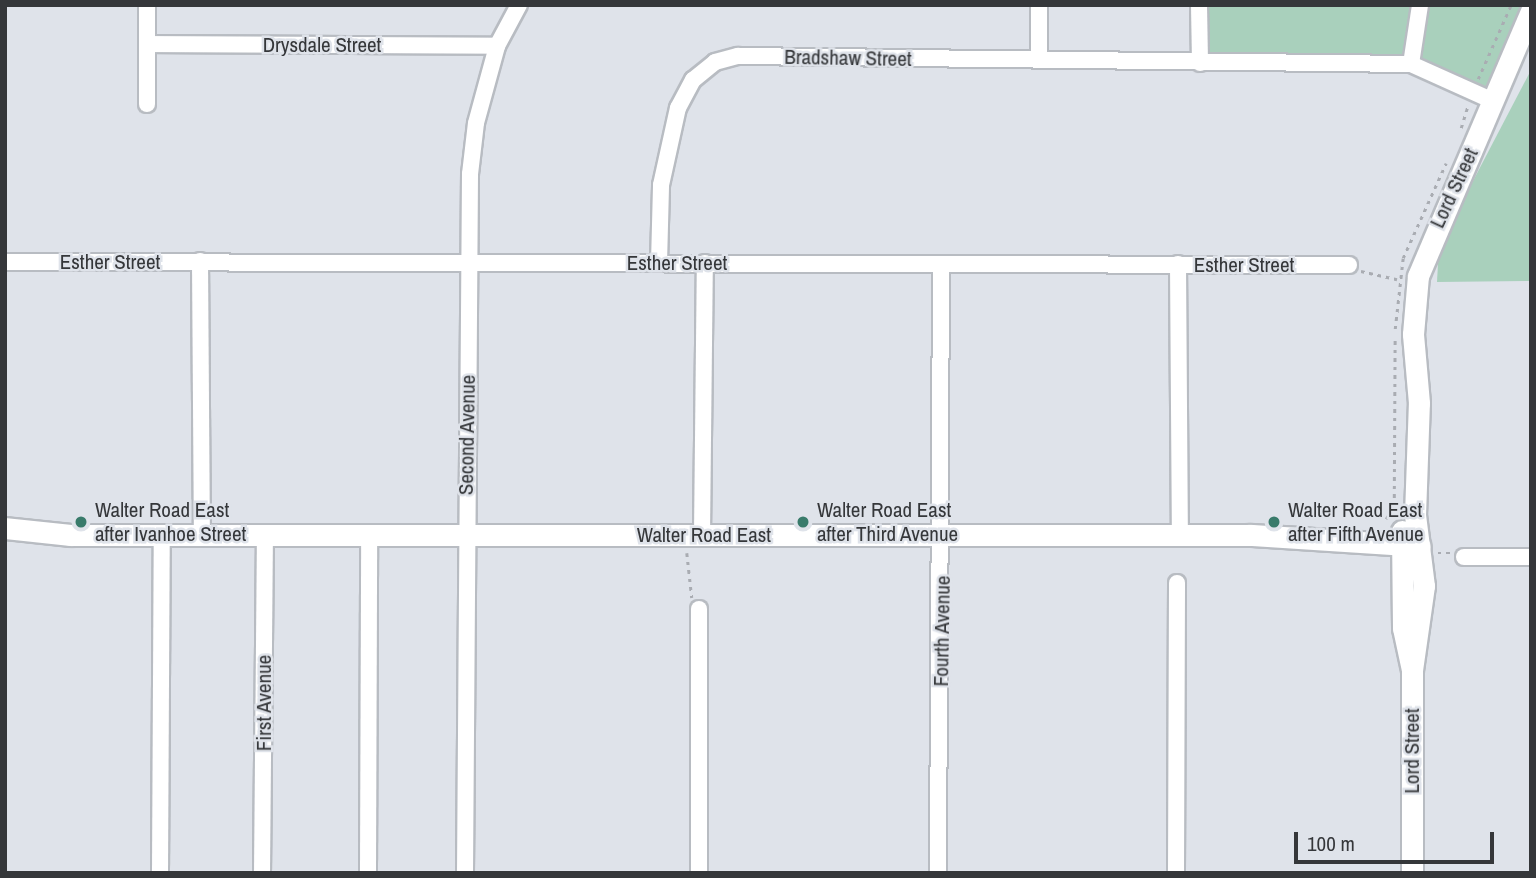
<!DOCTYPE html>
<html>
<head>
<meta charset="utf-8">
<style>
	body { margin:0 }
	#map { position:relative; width:1536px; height:878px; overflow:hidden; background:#dfe3ea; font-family:"Archivo Narrow",sans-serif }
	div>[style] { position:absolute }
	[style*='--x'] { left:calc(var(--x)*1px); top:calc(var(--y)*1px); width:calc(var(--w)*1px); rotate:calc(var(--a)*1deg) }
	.green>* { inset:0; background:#a9d0bc }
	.path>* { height:2.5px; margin-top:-1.25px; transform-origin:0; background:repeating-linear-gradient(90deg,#a9acb2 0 3.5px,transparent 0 8.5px) }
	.roads { filter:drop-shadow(2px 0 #b8bcc2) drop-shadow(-2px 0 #b8bcc2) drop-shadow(0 2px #b8bcc2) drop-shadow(0 -2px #b8bcc2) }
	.minor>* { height:16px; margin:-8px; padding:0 8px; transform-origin:8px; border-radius:8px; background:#fff }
	.major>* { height:21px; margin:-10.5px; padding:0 10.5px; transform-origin:10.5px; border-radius:10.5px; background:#fff }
	.dots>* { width:19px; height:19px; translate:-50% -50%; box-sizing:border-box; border:4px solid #dfe3ea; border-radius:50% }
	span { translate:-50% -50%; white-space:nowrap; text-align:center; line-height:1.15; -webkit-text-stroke:5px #dfe3ea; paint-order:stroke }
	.street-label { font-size:21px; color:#35373a }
	.poi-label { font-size:21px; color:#35373a }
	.left { translate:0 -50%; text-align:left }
	.frame { position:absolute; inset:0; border:7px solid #35373a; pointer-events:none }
	.scale { position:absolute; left:1294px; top:832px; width:200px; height:32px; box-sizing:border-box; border:4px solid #35373a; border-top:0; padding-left:9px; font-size:21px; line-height:24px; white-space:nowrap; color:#35373a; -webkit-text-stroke:5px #dfe3ea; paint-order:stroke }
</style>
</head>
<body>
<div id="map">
	<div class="green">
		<div style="clip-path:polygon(1199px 5px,1531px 5px,1491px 100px,1411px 64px,1200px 63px)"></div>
		<div style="clip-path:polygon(1531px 70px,1531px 281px,1437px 282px,1439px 246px)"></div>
	</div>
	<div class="path">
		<div style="--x:1478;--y:79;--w:81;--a:-66"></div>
		<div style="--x:1461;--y:128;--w:24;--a:-73"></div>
		<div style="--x:1361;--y:271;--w:37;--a:13"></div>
		<div style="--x:1395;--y:329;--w:71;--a:-83.6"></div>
		<div style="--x:1403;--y:258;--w:104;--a:-65.6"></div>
		<div style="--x:1386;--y:519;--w:15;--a:-58"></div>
		<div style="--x:1394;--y:506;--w:167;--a:-89.7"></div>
		<div style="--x:687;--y:553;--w:45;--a:83.7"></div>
		<div style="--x:1438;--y:553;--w:14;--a:0"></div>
	</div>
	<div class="roads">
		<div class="minor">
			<div style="--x:1199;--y:5;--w:58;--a:89"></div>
			<div style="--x:147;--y:44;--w:350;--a:0.3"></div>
			<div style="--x:1039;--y:60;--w:55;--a:-90"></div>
			<div style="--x:1411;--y:64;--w:60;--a:-81.3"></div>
			<div style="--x:147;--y:104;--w:99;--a:-90"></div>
			<div style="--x:200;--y:261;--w:272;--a:89.6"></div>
			<div style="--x:5;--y:262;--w:1344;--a:0.13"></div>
			<div style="--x:659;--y:263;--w:78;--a:-88.5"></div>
			<div style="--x:661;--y:185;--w:79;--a:-77.6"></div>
			<div style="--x:678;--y:108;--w:32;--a:-62"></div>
			<div style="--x:693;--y:80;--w:28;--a:-39"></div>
			<div style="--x:715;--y:62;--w:24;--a:-15"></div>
			<div style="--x:738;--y:56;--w:673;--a:0.68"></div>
			<div style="--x:1411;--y:64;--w:88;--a:24.2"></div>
			<div style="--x:1178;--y:264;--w:271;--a:89.6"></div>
			<div style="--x:702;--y:535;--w:272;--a:-89.4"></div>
			<div style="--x:1464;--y:557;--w:67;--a:0"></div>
			<div style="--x:160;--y:873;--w:338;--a:-89.7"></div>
			<div style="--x:262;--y:873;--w:340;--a:-89.5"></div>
			<div style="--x:368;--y:873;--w:338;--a:-89.8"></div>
			<div style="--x:465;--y:873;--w:699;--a:-89.59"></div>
			<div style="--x:470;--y:174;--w:51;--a:-83.3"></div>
			<div style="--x:476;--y:123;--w:80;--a:-74.7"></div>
			<div style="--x:497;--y:46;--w:47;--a:-61.8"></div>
			<div style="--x:699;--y:873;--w:264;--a:-90"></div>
			<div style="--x:938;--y:873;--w:609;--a:-89.72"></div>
			<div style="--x:1176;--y:873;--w:290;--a:-89.8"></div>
		</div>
		<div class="major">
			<div style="--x:5;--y:528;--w:65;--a:6.1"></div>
			<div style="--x:70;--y:535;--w:1181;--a:0"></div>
			<div style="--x:1251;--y:535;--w:169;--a:3.7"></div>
			<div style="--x:1402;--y:531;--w:97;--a:89.4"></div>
			<div style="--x:1403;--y:628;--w:43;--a:77.9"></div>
			<div style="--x:1412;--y:670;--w:203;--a:90"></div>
			<div style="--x:1412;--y:670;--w:85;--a:-81.9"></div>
			<div style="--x:1424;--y:586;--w:72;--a:-97.2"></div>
			<div style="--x:1415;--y:515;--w:112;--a:-88"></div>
			<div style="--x:1419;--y:403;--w:69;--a:-95"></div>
			<div style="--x:1413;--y:334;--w:58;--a:-85.1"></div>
			<div style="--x:1418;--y:276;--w:288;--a:-66.9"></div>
		</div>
	</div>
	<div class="dots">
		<div style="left:81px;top:522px;background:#397b6b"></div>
		<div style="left:803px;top:522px;background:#397b6b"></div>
		<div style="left:1274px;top:522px;background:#397b6b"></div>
	</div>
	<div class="street-label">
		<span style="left:322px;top:45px">Drysdale Street</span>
		<span style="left:848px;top:58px;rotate:1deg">Bradshaw Street</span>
		<span style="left:1454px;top:188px;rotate:-65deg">Lord Street</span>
		<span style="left:110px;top:262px">Esther Street</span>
		<span style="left:677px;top:263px">Esther Street</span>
		<span style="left:1244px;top:265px">Esther Street</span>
		<span style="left:467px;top:435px;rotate:-89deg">Second Avenue</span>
		<span style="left:704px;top:535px">Walter Road East</span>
		<span style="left:942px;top:631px;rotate:-89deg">Fourth Avenue</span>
		<span style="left:264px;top:703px;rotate:-90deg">First Avenue</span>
		<span style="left:1412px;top:751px;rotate:-90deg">Lord Street</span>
	</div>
	<div class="poi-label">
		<span class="left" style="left:95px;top:522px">Walter Road East<br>after Ivanhoe Street</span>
		<span class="left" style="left:817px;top:522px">Walter Road East<br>after Third Avenue</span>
		<span class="left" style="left:1288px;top:522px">Walter Road East<br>after Fifth Avenue</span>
	</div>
	<div class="frame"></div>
	<div class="scale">100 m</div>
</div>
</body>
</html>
